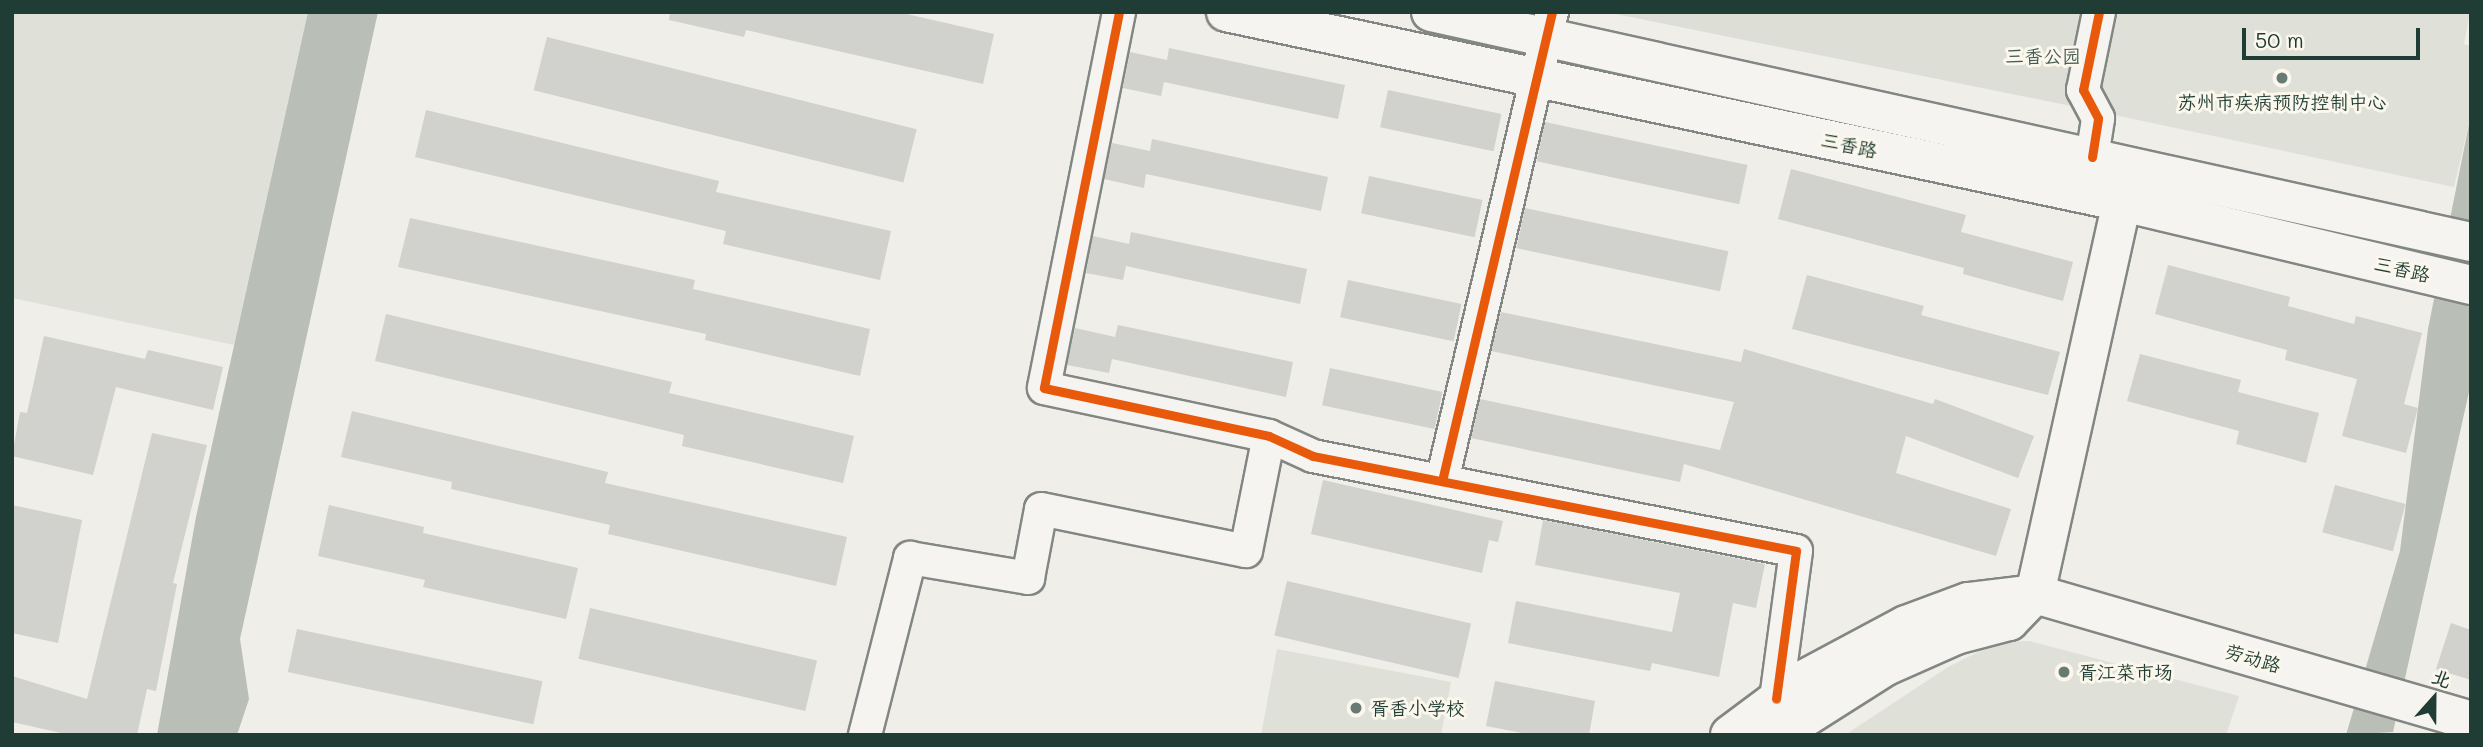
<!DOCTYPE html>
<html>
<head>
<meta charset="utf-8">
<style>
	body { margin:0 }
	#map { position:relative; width:2483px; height:747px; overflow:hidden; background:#efeee8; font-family:Mali,"LXGW WenKai TC",sans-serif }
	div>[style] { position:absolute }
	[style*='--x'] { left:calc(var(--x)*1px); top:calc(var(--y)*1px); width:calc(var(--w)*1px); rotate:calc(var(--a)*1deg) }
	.built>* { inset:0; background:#dfe0d7 }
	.green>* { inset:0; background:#dddfd6 }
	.water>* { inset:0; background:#b9bfb6 }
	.building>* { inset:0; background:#d1d1cd; transform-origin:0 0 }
	.roads { filter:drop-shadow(2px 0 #828783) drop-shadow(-2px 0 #828783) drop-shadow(0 2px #828783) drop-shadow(0 -2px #828783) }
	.minor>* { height:32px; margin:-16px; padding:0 16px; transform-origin:16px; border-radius:16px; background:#f5f4f0 }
	.major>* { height:38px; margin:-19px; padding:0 19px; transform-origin:19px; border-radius:19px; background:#f5f4f0 }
	.cycleway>* { height:9px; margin:-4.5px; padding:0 4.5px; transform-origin:4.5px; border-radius:4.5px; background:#e8590c }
	.dots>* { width:19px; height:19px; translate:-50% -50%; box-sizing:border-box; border:4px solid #fbf7ec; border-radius:50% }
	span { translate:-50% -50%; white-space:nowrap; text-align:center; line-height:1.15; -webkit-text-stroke:6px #fbf7ec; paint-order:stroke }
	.park-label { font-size:19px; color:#425b52 }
	.poi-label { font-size:19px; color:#1f3d34 }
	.left { translate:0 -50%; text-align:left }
	.street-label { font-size:19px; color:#1f3d34 }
	.frame { position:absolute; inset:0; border:14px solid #1f3d34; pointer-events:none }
	.north { position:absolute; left:2399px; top:663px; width:70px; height:70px; -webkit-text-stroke:5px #fbf7ec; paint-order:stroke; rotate:21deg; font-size:19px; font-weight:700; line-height:28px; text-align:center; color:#1f3d34 }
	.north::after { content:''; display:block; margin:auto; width:24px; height:32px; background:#1f3d34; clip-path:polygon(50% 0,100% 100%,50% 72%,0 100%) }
	.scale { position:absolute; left:2242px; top:28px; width:178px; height:32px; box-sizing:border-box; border:4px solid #1f3d34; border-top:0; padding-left:9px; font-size:21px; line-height:24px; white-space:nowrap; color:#1f3d34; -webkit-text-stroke:5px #fbf7ec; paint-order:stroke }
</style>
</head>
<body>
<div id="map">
	<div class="built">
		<div style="clip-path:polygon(12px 12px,308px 12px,234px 345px,12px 298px)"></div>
		<div style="clip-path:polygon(2105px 12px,2470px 12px,2464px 44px,2471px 46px,2471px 114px,2454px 187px,2086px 109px)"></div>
		<div style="clip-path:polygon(2029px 641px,2239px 696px,2226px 735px,1845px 735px,1948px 667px,1998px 642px)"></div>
		<div style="clip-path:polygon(1277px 649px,1451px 682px,1441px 735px,1261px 735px)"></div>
	</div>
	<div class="green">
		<div style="clip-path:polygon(1606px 12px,2105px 12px,2086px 109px)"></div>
	</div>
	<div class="water">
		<div style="clip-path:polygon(308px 12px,378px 12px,240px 639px,249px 699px,237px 735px,157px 735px,196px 517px)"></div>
		<div style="clip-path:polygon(2471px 114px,2471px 383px,2393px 732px,2346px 735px,2400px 551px,2428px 329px)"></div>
	</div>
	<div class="building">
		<div style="clip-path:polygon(670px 12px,898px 12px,994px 34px,983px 84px,746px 30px,744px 37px,669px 20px)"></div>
		<div style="left:547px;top:37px;width:381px;height:55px;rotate:14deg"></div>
		<div style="clip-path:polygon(1169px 48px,1345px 85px,1338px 119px,1164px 82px,1161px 96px,1123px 88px,1130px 52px,1167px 60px)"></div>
		<div style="left:1388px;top:90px;width:116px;height:38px;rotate:12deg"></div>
		<div style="clip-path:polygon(426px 110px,719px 181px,716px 192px,891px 231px,880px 280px,723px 244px,726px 231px,415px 157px)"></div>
		<div style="left:1545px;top:122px;width:207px;height:40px;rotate:12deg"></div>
		<div style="clip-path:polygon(1152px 139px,1328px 177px,1321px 211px,1146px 174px,1144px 188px,1104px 179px,1112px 143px,1150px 151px)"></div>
		<div style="clip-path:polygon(1791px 169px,1966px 215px,1961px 232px,2073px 262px,2063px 301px,1963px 274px,1964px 268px,1778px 219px)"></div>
		<div style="left:1369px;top:176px;width:116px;height:38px;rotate:12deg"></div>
		<div style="left:1525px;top:208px;width:208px;height:41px;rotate:12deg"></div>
		<div style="clip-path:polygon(410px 218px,695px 280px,693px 289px,870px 329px,860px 376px,705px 340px,706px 334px,398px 267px)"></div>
		<div style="clip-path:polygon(1131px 232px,1307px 269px,1300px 304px,1126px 266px,1123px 280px,1086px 273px,1093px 236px,1129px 244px)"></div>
		<div style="clip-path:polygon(2168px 265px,2290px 297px,2288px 306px,2354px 324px,2356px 316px,2422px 333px,2404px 404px,2418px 408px,2406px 453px,2342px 436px,2357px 379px,2285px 360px,2287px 350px,2155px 314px)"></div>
		<div style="clip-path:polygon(1807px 275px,1924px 306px,1921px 315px,2060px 352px,2048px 395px,1792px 329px)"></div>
		<div style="left:1348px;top:280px;width:116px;height:38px;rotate:12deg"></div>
		<div style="clip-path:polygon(1501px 312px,1741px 362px,1744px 349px,1933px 404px,1935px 399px,2034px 436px,2018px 478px,1906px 436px,1896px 473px,2011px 509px,1996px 556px,1684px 464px,1680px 482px,1471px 438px,1480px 399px,1720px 450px,1734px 402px,1491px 351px)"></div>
		<div style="clip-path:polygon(386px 314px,672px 382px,669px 393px,854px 436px,843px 483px,682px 446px,684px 435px,375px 361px)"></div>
		<div style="clip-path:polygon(1118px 325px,1293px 362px,1286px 397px,1112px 359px,1109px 373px,1067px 365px,1075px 328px,1115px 337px)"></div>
		<div style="clip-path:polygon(44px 336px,145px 359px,148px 350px,223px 367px,213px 410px,116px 387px,93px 475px,12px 456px,20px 412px,27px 413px)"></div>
		<div style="clip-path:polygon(2140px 354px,2241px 380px,2238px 392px,2319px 413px,2306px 463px,2236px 444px,2239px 431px,2127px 401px)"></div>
		<div style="left:1330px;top:368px;width:115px;height:38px;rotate:12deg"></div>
		<div style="clip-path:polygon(352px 411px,608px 472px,605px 483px,847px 537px,836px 586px,608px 534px,610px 525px,451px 489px,452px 482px,341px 457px)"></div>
		<div style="clip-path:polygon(152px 433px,207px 445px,173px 583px,177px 584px,156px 691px,147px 689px,137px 735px,70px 735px,12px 722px,12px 676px,87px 699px)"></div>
		<div style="clip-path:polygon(1323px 480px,1503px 521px,1498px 542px,1489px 540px,1482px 573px,1311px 534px)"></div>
		<div style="left:2335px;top:485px;width:73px;height:49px;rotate:15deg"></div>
		<div style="clip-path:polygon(12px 505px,82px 520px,58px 643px,12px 633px)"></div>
		<div style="clip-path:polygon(329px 505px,424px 527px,423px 533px,578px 568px,566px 619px,423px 587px,425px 580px,318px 556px)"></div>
		<div style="clip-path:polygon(1543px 520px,1765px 564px,1756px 608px,1733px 603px,1719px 677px,1652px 663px,1650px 671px,1508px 643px,1516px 601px,1672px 632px,1680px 593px,1535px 565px)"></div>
		<div style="left:1287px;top:581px;width:189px;height:56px;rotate:13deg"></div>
		<div style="left:590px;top:608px;width:233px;height:52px;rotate:13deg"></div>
		<div style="clip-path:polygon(2451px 623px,2471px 630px,2471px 680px,2436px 669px)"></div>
		<div style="left:297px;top:629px;width:251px;height:44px;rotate:12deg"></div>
		<div style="clip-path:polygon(1495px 681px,1595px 701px,1589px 735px,1533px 735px,1486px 726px)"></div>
	</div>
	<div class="roads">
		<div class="minor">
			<div style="--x:1119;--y:12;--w:383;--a:101.3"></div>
			<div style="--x:1044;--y:388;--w:230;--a:12"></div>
			<div style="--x:1269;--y:436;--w:48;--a:24.4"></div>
			<div style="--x:1313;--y:456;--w:492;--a:11.1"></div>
			<div style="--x:1796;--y:551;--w:149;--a:97.7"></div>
			<div style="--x:2092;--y:157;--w:39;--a:-81"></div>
			<div style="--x:2098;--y:118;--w:32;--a:-118"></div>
			<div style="--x:2083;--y:90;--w:80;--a:-78.4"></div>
			<div style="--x:1442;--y:481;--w:482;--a:-76.8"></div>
			<div style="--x:865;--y:735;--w:183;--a:-75.7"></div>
			<div style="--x:910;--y:558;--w:120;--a:9.6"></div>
			<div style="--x:1028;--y:578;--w:70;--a:-79.3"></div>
			<div style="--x:1041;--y:509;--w:209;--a:11.6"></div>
			<div style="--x:1246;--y:551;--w:117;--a:-78.7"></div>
		</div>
		<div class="major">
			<div style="--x:1226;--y:12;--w:917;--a:11.96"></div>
			<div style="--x:2123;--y:202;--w:358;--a:13.4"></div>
			<div style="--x:1431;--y:12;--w:1065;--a:12.47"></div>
			<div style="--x:1730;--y:735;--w:94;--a:-36.7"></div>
			<div style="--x:1805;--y:679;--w:115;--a:-28.1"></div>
			<div style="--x:1906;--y:625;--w:66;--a:-20.4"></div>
			<div style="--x:1968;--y:602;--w:67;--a:-6.8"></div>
			<div style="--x:2035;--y:594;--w:454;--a:16.2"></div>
			<div style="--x:1777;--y:735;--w:127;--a:-32.4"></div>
			<div style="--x:1884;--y:667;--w:79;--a:-24"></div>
			<div style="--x:1956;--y:635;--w:55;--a:-14.8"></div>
			<div style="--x:2009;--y:621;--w:37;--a:-46"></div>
			<div style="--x:2035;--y:594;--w:428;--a:-77.5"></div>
		</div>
	</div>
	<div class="cycleway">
		<div style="--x:1119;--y:12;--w:383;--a:101.3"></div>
		<div style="--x:1044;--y:388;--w:230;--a:12"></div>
		<div style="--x:1269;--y:436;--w:48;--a:24.4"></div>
		<div style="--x:1313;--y:456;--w:492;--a:11.1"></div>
		<div style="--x:1796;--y:551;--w:149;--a:97.7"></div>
		<div style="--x:2092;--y:157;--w:39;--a:-81"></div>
		<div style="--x:2098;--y:118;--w:32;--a:-118"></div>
		<div style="--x:2083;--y:90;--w:80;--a:-78.4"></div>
		<div style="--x:1442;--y:481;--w:482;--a:-76.8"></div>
	</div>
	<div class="dots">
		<div style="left:2282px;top:78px;background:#687b73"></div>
		<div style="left:2064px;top:672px;background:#687b73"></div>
		<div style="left:1356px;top:708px;background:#687b73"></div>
	</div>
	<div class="park-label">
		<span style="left:2043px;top:56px">三香公园</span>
	</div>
	<div class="poi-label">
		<span style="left:2282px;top:102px">苏州市疾病预防控制中心</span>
		<span class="left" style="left:2078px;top:672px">胥江菜市场</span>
		<span class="left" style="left:1370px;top:708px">胥香小学校</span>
	</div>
	<div class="street-label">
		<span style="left:1849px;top:145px;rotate:12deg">三香路</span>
		<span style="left:2402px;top:269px;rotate:13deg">三香路</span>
		<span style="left:2253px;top:658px;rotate:16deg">劳动路</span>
	</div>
	<div class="frame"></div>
	<div class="north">北</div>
	<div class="scale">50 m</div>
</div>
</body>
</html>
